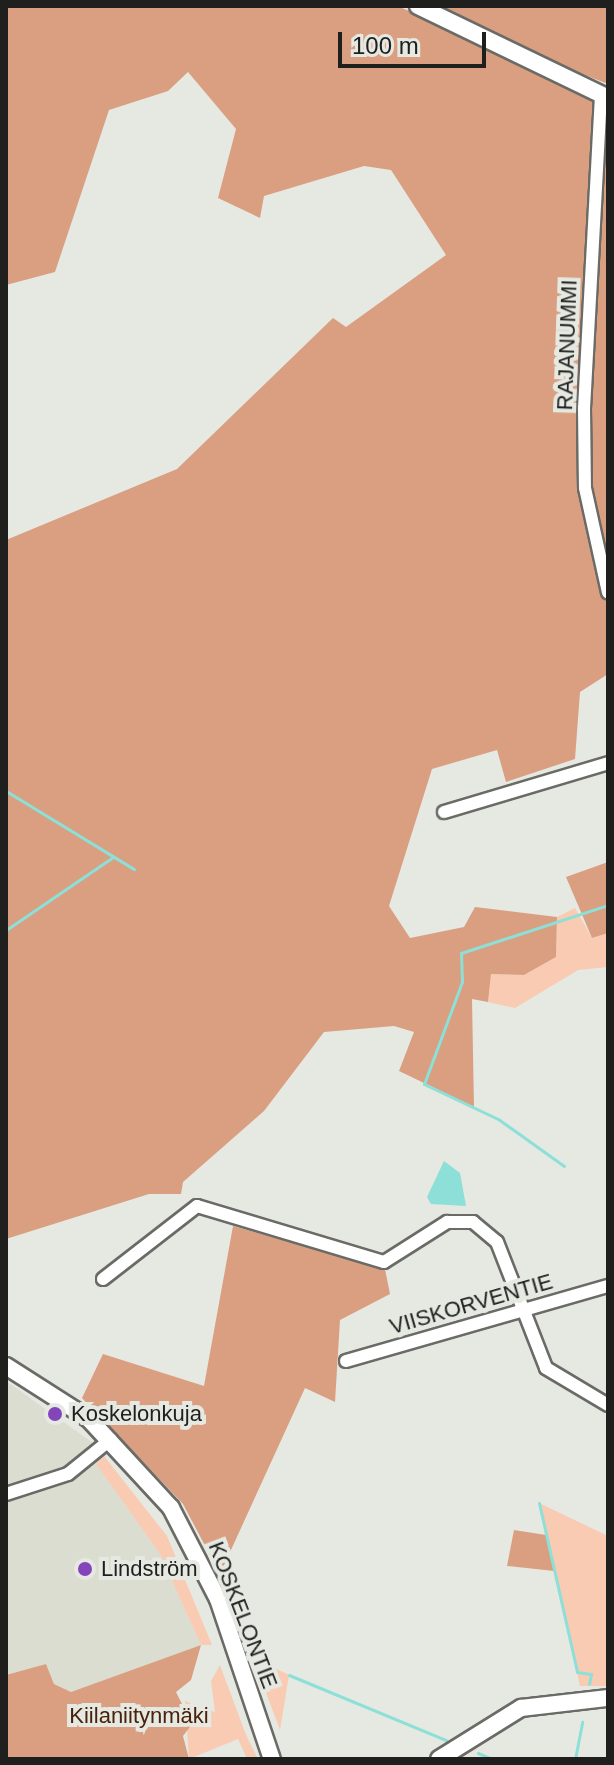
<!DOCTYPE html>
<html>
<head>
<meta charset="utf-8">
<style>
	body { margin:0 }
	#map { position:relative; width:614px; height:1765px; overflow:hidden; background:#e6e8e2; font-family:Arial,sans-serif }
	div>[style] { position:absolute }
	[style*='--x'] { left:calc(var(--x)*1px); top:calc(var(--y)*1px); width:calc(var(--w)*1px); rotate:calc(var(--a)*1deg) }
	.built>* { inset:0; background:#daddd0 }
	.green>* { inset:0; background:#f8cbb2 }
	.forest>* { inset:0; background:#da9f80 }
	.water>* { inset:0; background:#8ce0d8 }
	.stream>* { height:3px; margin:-1.5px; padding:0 1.5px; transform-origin:1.5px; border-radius:1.5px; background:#8ce0d8 }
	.roads { filter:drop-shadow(2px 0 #6a6b66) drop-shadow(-2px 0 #6a6b66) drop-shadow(0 2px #6a6b66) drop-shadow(0 -2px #6a6b66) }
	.street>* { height:12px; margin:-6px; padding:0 6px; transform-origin:6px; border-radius:6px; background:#fff }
	.secondary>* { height:16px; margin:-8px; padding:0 8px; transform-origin:8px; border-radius:8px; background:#fff }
	.dots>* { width:22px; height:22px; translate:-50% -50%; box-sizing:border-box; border:4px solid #e6e8e2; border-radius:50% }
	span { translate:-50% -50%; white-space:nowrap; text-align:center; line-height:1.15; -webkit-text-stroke:8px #e6e8e2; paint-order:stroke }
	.street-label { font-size:22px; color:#1f201e }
	.poi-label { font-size:22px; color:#1f201e }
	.left { translate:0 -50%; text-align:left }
	.park-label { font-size:22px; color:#48220a }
	.frame { position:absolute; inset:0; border:8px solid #1f201e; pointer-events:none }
	.scale { position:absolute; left:338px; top:32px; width:148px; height:36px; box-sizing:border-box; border:4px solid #1f201e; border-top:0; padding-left:10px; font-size:24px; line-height:28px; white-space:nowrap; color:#1f201e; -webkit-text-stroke:6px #e6e8e2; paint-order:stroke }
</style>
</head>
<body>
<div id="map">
	<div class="built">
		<div style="clip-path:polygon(6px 1381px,107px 1453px,96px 1464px,160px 1554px,201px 1645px,71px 1692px,54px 1684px,46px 1664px,6px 1675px)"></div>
	</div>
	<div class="green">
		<div style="clip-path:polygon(575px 908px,592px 938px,608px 933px,608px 967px,578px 970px,515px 1008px,488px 1002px,491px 974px,524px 975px,556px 957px,557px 917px)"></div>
		<div style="clip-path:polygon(104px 1456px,167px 1536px,212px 1645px,201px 1645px,160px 1554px,96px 1464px)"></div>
		<div style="clip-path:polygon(539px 1503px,608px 1536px,608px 1686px,580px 1686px)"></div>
		<div style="clip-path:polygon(253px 1658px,289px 1675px,280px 1730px)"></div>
		<div style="clip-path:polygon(220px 1665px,246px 1735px,258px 1759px,247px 1759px,238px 1739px,189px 1759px,185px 1701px,215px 1712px,211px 1681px)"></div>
	</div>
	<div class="forest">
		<div style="clip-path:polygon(6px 6px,398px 6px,608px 104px,608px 674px,580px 692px,575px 759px,506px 782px,497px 750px,432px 769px,389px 906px,410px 938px,464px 927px,475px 907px,557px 917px,556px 957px,524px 975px,491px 974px,488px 1002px,472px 999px,474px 1107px,399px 1071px,414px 1032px,394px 1026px,324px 1032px,264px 1111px,183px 1182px,181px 1194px,149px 1194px,6px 1239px,6px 540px,177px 469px,333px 318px,346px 327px,446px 255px,391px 170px,364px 166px,264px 196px,260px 218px,218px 198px,236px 129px,188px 72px,168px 91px,109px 110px,55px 272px,6px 285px)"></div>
		<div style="clip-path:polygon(437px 6px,608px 6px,608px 84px,577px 72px)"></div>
		<div style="clip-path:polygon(608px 862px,608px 933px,592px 938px,566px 877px)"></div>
		<div style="clip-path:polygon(233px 1226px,385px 1269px,390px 1294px,340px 1320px,335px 1402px,305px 1388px,220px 1574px,183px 1504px,82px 1398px,103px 1354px,204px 1386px)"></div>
		<div style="clip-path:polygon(514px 1530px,546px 1535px,554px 1571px,507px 1566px)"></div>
		<div style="clip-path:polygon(201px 1645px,191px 1680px,176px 1692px,192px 1724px,183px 1736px,189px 1759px,6px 1759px,6px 1675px,46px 1664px,54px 1684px,71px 1692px)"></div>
	</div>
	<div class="water">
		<div style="clip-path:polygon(444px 1161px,460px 1173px,466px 1206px,431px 1204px,427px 1197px)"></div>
	</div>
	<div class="stream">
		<div style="--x:6;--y:791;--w:150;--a:31.4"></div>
		<div style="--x:6;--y:930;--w:130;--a:-34.3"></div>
		<div style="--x:564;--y:1166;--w:81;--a:-144.5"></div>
		<div style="--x:498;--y:1119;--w:82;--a:-154.7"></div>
		<div style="--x:424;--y:1084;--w:109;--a:-69.6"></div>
		<div style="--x:462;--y:982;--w:29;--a:-92"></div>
		<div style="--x:461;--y:953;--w:155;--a:-18.1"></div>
		<div style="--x:539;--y:1503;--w:173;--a:77.3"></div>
		<div style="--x:577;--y:1672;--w:14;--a:8"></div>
		<div style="--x:591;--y:1674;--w:10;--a:101"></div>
		<div style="--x:289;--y:1675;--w:170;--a:22.5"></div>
		<div style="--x:478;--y:1753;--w:15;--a:23"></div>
		<div style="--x:575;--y:1759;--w:38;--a:-79"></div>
	</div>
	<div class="roads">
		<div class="street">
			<div style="--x:601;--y:95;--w:313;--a:93.1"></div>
			<div style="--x:584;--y:408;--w:80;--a:89.3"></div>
			<div style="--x:585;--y:488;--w:107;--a:77.6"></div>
			<div style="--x:444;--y:812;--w:171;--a:-16.6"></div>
			<div style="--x:103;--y:1279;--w:119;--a:-37.8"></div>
			<div style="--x:197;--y:1206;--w:195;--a:16.7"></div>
			<div style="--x:384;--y:1262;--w:75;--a:-32.4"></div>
			<div style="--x:447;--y:1222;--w:26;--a:0"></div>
			<div style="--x:473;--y:1222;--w:31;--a:40"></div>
			<div style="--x:497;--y:1242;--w:135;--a:68.7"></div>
			<div style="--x:546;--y:1368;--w:72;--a:30.8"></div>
			<div style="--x:346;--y:1361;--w:273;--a:-16"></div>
			<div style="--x:6;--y:1494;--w:65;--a:-17.9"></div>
			<div style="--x:68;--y:1474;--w:55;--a:-39.1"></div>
		</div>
		<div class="secondary">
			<div style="--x:418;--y:6;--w:211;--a:25.8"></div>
			<div style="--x:6;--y:1366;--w:98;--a:32.6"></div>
			<div style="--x:89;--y:1419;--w:121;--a:47.3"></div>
			<div style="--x:171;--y:1508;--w:102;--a:62.7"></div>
			<div style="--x:218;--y:1599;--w:169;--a:71.4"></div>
			<div style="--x:439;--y:1759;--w:97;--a:-31.9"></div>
			<div style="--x:521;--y:1708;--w:88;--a:-6.6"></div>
		</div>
	</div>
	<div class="dots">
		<div style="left:55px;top:1414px;background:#8445ba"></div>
		<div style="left:85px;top:1569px;background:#8445ba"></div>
	</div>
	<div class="street-label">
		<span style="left:567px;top:345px;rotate:-88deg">RAJANUMMI</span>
		<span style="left:471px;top:1304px;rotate:-16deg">VIISKORVENTIE</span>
		<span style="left:243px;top:1615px;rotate:69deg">KOSKELONTIE</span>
	</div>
	<div class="poi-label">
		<span class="left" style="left:71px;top:1414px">Koskelonkuja</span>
		<span class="left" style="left:101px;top:1569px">Lindström</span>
	</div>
	<div class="park-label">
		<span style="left:139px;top:1716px">Kiilaniitynmäki</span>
	</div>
	<div class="frame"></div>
	<div class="scale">100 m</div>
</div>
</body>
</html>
